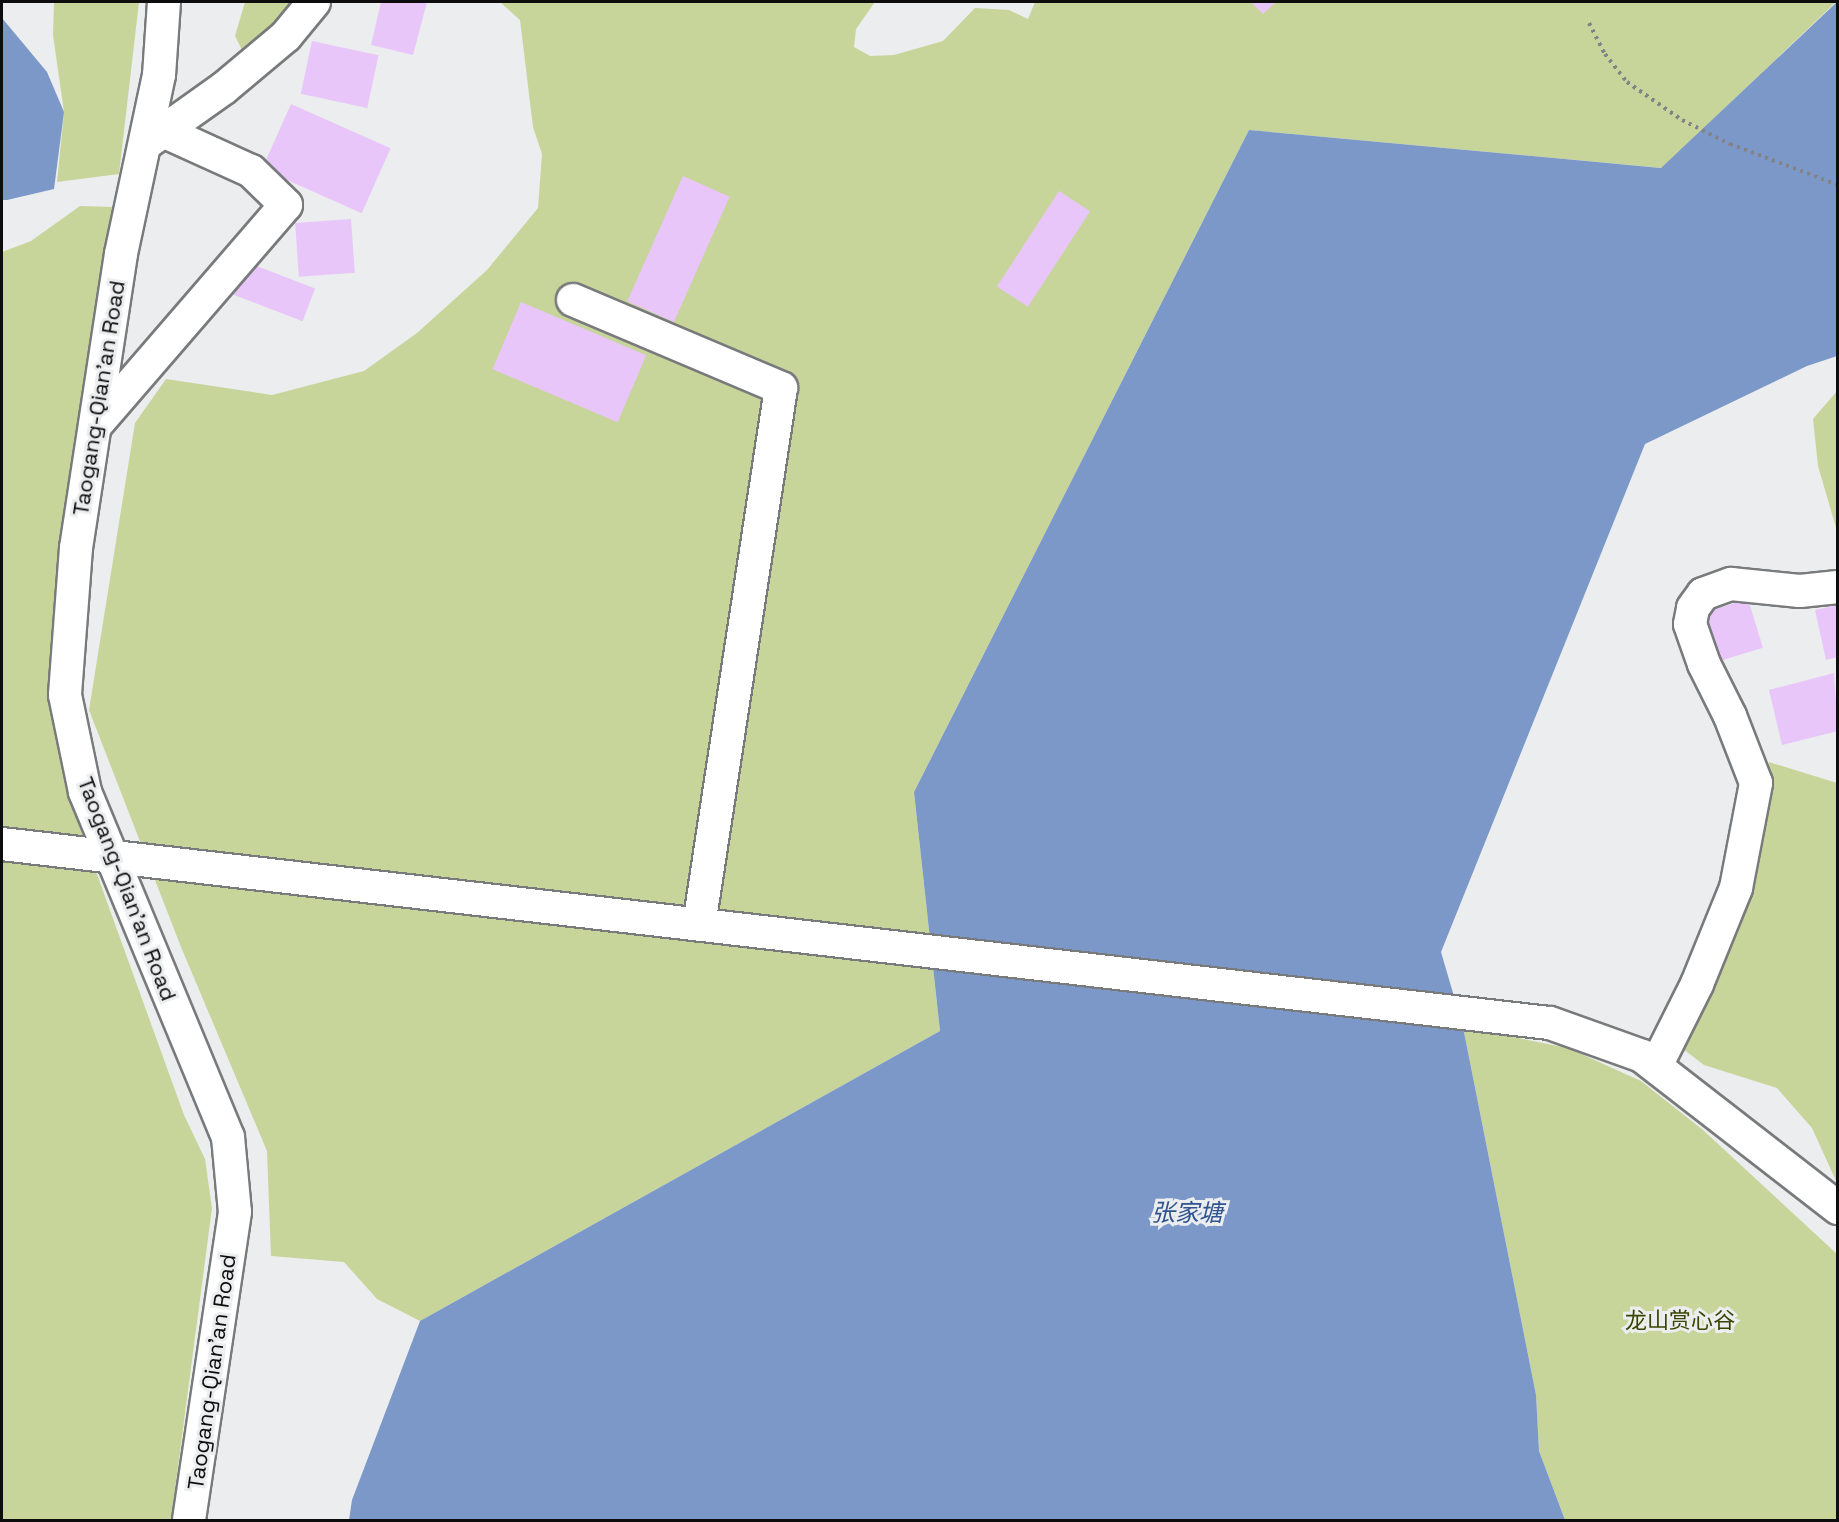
<!DOCTYPE html>
<html>
<head>
<meta charset="utf-8">
<style>
	body { margin:0 }
	#map { position:relative; width:1839px; height:1522px; overflow:hidden; background:#ebedee; font-family:"Space Grotesk","Noto Sans SC",sans-serif }
	div>[style] { position:absolute }
	[style*='--x'] { left:calc(var(--x)*1px); top:calc(var(--y)*1px); width:calc(var(--w)*1px); rotate:calc(var(--a)*1deg) }
	.green>* { inset:0; background:#c7d59b }
	.water>* { inset:0; background:#7b98c9 }
	.building>* { inset:0; background:#e8c6fa; transform-origin:0 0 }
	.path>* { height:4px; margin-top:-2px; transform-origin:0; background:repeating-linear-gradient(90deg,#828384 0 3px,transparent 0 7.5px) }
	.roads { filter:drop-shadow(2px 0 #797a7c) drop-shadow(-2px 0 #797a7c) drop-shadow(0 2px #797a7c) drop-shadow(0 -2px #797a7c) }
	.street>* { height:32px; margin:-16px; padding:0 16px; transform-origin:16px; border-radius:16px; background:#fff }
	span { translate:-50% -50%; white-space:nowrap; text-align:center; line-height:1.15; -webkit-text-stroke:6px #ebedee; paint-order:stroke }
	.street-label { font-size:22px; color:#0d0d0e }
	.park-label { font-size:22px; color:#394400 }
	.water-label { font-size:24px; color:#2f5391; font-style:italic }
	.frame { position:absolute; inset:0; border:3px solid #0d0d0e; pointer-events:none }
</style>
</head>
<body>
<div id="map">
	<div class="green">
		<div style="clip-path:polygon(54px 2px,139px 2px,119px 174px,57px 182px,64px 112px,53px 35px)"></div>
		<div style="clip-path:polygon(245px 2px,300px 2px,245px 56px,235px 36px)"></div>
		<div style="clip-path:polygon(500px 2px,875px 2px,856px 29px,854px 47px,870px 56px,894px 55px,943px 41px,975px 8px,1009px 10px,1028px 19px,1035px 2px,1836px 2px,1662px 168px,1249px 130px,914px 792px,940px 1031px,420px 1321px,377px 1299px,344px 1262px,271px 1256px,267px 1151px,181px 947px,89px 710px,135px 423px,166px 379px,272px 395px,364px 371px,417px 333px,487px 270px,538px 208px,542px 154px,533px 127px,520px 20px)"></div>
		<div style="clip-path:polygon(80px 206px,114px 207px,52px 642px,54px 703px,81px 830px,184px 1115px,205px 1159px,212px 1208px,171px 1520px,2px 1520px,2px 252px,31px 241px)"></div>
		<div style="clip-path:polygon(1837px 391px,1837px 531px,1818px 466px,1813px 419px)"></div>
		<div style="clip-path:polygon(1769px 762px,1837px 783px,1837px 1183px,1812px 1128px,1777px 1088px,1704px 1065px,1674px 1042px,1744px 887px)"></div>
		<div style="clip-path:polygon(1463px 1027px,1568px 1048px,1641px 1081px,1703px 1130px,1837px 1254px,1837px 1520px,1565px 1520px,1539px 1451px,1536px 1395px)"></div>
	</div>
	<div class="water">
		<div style="clip-path:polygon(1837px 2px,1837px 356px,1807px 366px,1645px 444px,1441px 952px,1463px 1027px,1536px 1395px,1539px 1451px,1565px 1520px,349px 1520px,352px 1500px,420px 1321px,940px 1031px,914px 792px,1249px 130px,1661px 168px)"></div>
		<div style="clip-path:polygon(2px 18px,47px 72px,64px 112px,54px 189px,7px 200px,2px 200px)"></div>
	</div>
	<div class="building">
		<div style="clip-path:polygon(381px 2px,427px 2px,413px 55px,371px 45px)"></div>
		<div style="clip-path:polygon(1251px 2px,1276px 2px,1263px 14px)"></div>
		<div style="left:312px;top:41px;width:68px;height:54px;rotate:12deg"></div>
		<div style="left:291px;top:104px;width:109px;height:71px;rotate:24deg"></div>
		<div style="left:683px;top:176px;width:51px;height:137px;rotate:24deg"></div>
		<div style="left:1059px;top:191px;width:37px;height:114px;rotate:33deg"></div>
		<div style="left:351px;top:219px;width:54px;height:56px;rotate:86deg"></div>
		<div style="left:246px;top:262px;width:74px;height:35px;rotate:21deg"></div>
		<div style="left:521px;top:302px;width:136px;height:73px;rotate:23deg"></div>
		<div style="left:1748px;top:599px;width:51px;height:48px;rotate:73deg"></div>
		<div style="clip-path:polygon(1838px 605px,1838px 657px,1826px 660px,1815px 610px)"></div>
		<div style="clip-path:polygon(1834px 673px,1838px 731px,1782px 745px,1769px 690px)"></div>
	</div>
	<div class="path">
		<div style="--x:1589;--y:23;--w:35;--a:63"></div>
		<div style="--x:1605;--y:54;--w:36;--a:52"></div>
		<div style="--x:1627;--y:82;--w:67;--a:34.6"></div>
		<div style="--x:1682;--y:120;--w:54;--a:26.6"></div>
		<div style="--x:1730;--y:144;--w:116;--a:20.8"></div>
	</div>
	<div class="roads">
		<div class="street">
			<div style="--x:164;--y:2;--w:73;--a:93.9"></div>
			<div style="--x:159;--y:75;--w:183;--a:102"></div>
			<div style="--x:121;--y:254;--w:297;--a:98.7"></div>
			<div style="--x:76;--y:548;--w:147;--a:94.3"></div>
			<div style="--x:65;--y:695;--w:99;--a:78.3"></div>
			<div style="--x:85;--y:792;--w:373;--a:67.5"></div>
			<div style="--x:228;--y:1137;--w:75;--a:84.7"></div>
			<div style="--x:235;--y:1212;--w:311;--a:98.5"></div>
			<div style="--x:148;--y:142;--w:93;--a:-35.4"></div>
			<div style="--x:224;--y:88;--w:81;--a:-40"></div>
			<div style="--x:286;--y:36;--w:44;--a:-50.5"></div>
			<div style="--x:573;--y:300;--w:226;--a:22.9"></div>
			<div style="--x:781;--y:388;--w:543;--a:98.68"></div>
			<div style="--x:95;--y:426;--w:292;--a:-49.2"></div>
			<div style="--x:286;--y:205;--w:49;--a:-135.8"></div>
			<div style="--x:251;--y:171;--w:97;--a:-155.6"></div>
			<div style="--x:2;--y:844;--w:1558;--a:6.6"></div>
			<div style="--x:1550;--y:1023;--w:98;--a:19.7"></div>
			<div style="--x:1642;--y:1056;--w:248;--a:37.8"></div>
			<div style="--x:1656;--y:1066;--w:92;--a:-63.4"></div>
			<div style="--x:1697;--y:984;--w:104;--a:-67.9"></div>
			<div style="--x:1736;--y:888;--w:107;--a:-79.2"></div>
			<div style="--x:1756;--y:783;--w:72;--a:-111.2"></div>
			<div style="--x:1730;--y:716;--w:58;--a:-116.6"></div>
			<div style="--x:1704;--y:664;--w:42;--a:-109.3"></div>
			<div style="--x:1690;--y:624;--w:16;--a:-79"></div>
			<div style="--x:1693;--y:608;--w:17;--a:-54"></div>
			<div style="--x:1703;--y:594;--w:30;--a:-20"></div>
			<div style="--x:1731;--y:584;--w:69;--a:5.8"></div>
			<div style="--x:1800;--y:591;--w:38;--a:-6"></div>
		</div>
	</div>
	<div class="street-label">
		<span style="left:99px;top:398px;rotate:-81deg">Taogang-Qian'an Road</span>
		<span style="left:127px;top:889px;rotate:69deg">Taogang-Qian'an Road</span>
		<span style="left:212px;top:1372px;rotate:-82deg">Taogang-Qian'an Road</span>
	</div>
	<div class="park-label">
		<span style="left:1680px;top:1321px">龙山赏心谷</span>
	</div>
	<div class="water-label">
		<span style="left:1187px;top:1213px">张家塘</span>
	</div>
	<div class="frame"></div>
</div>
</body>
</html>
